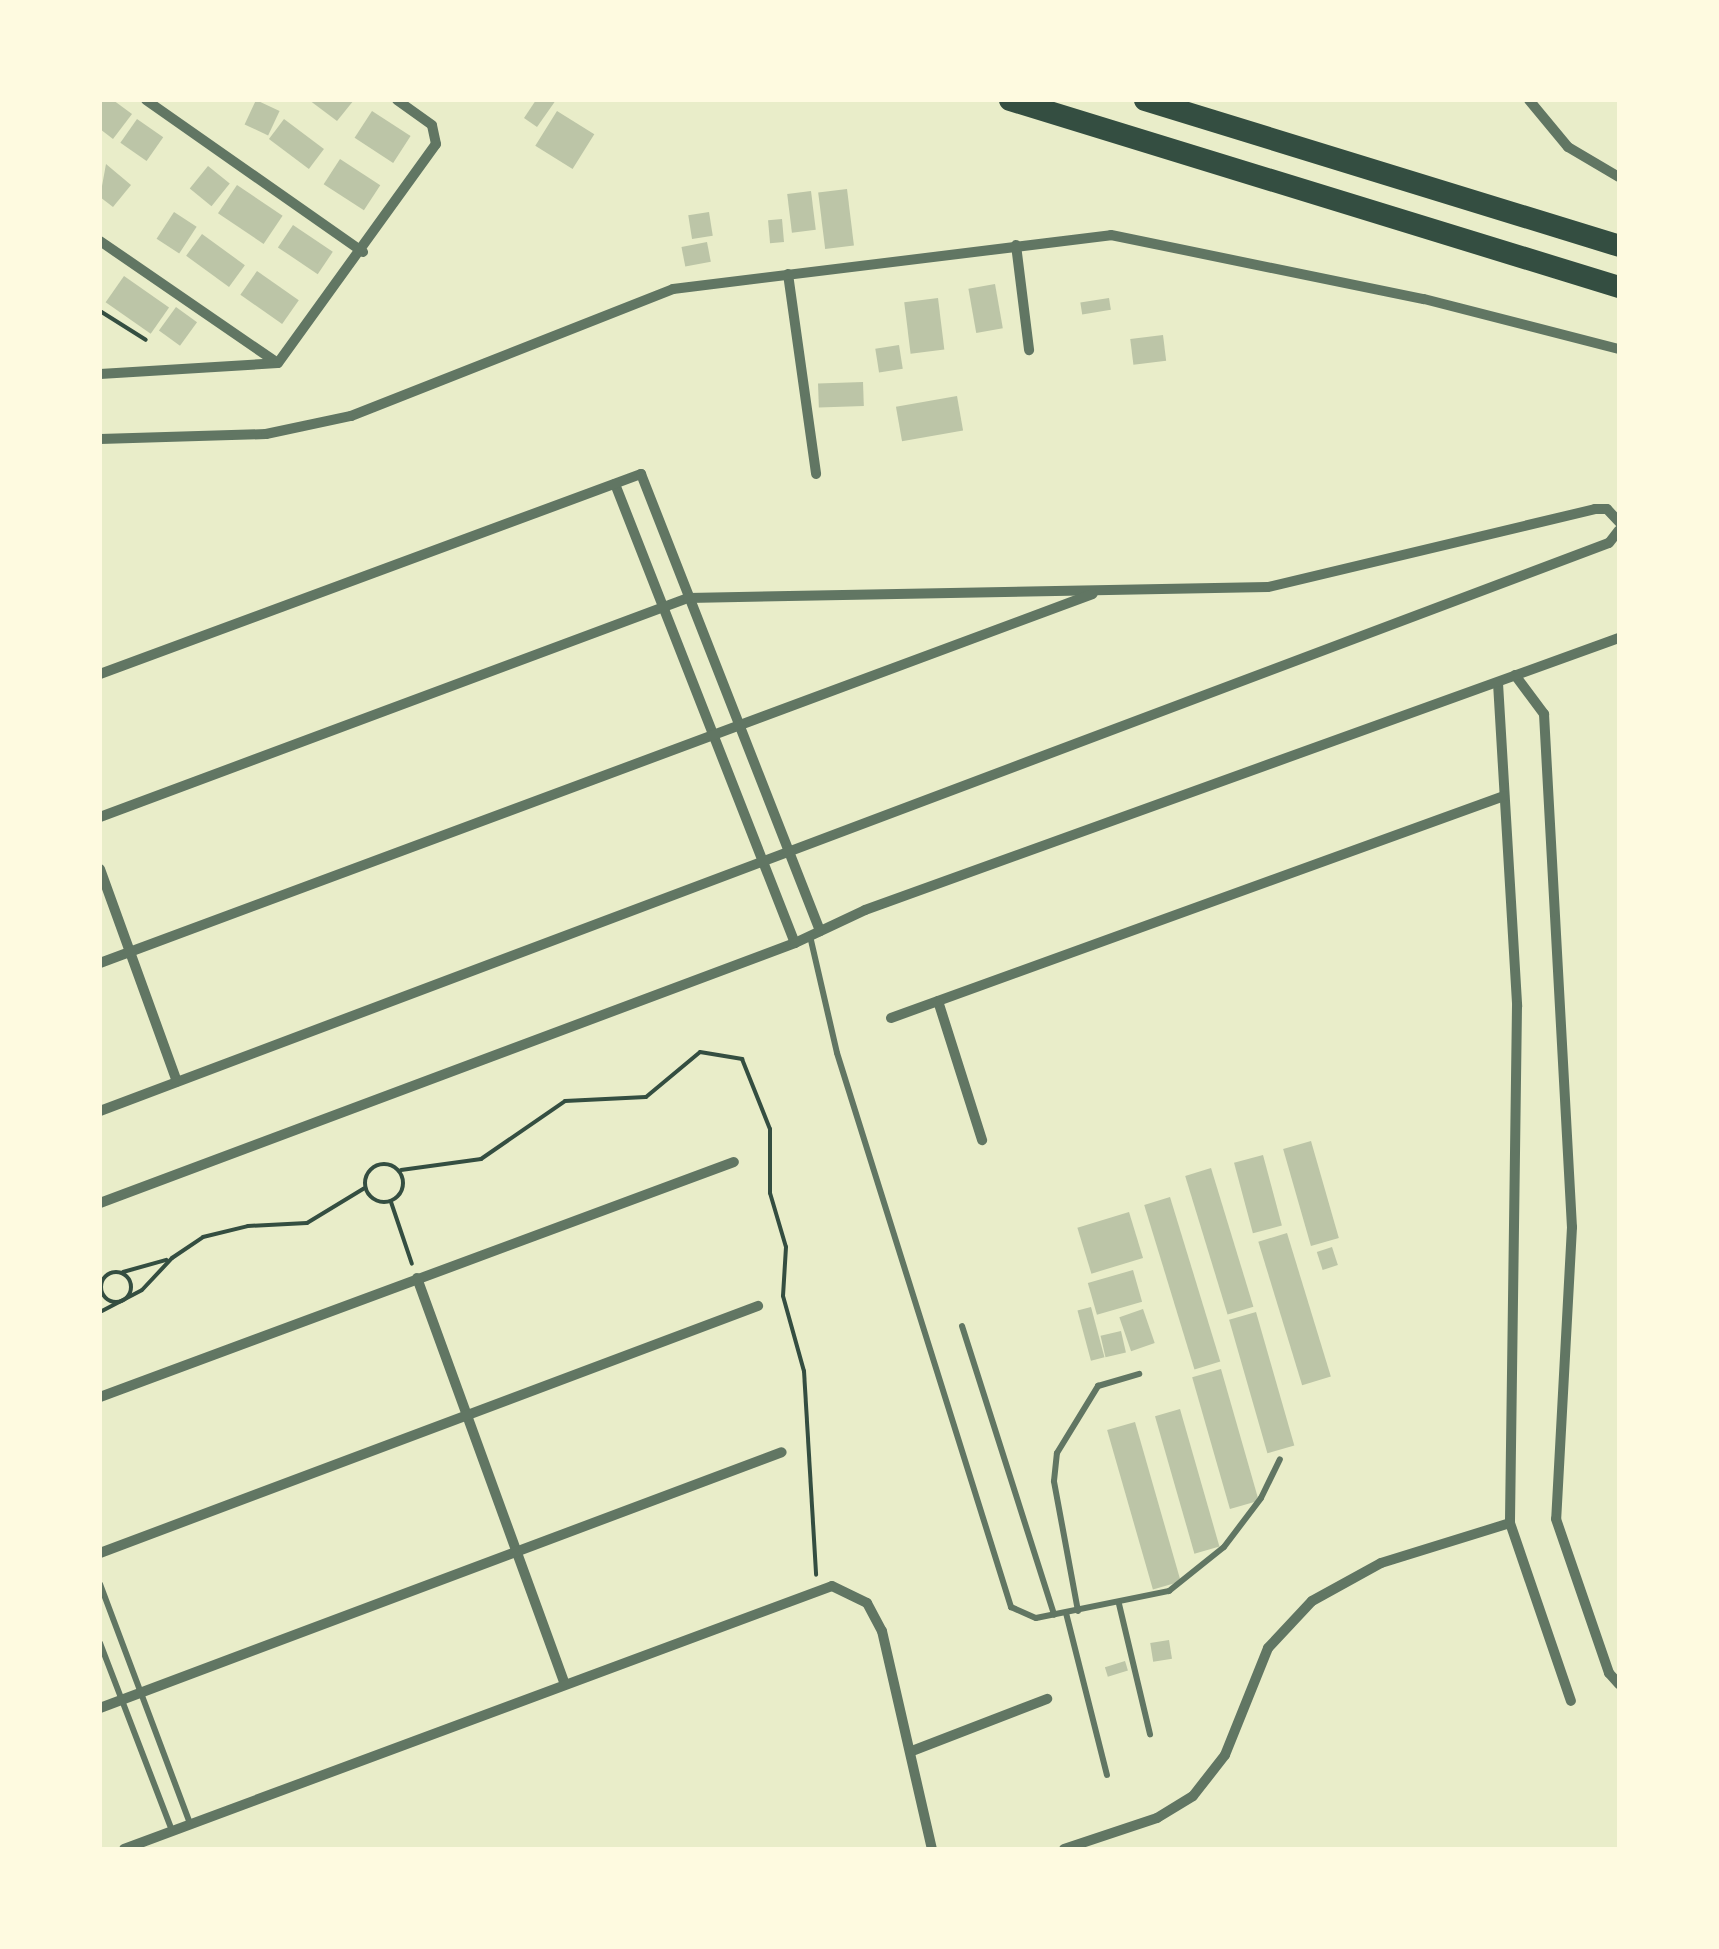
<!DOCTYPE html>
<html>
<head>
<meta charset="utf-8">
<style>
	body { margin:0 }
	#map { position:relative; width:1719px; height:1949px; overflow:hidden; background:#e9edc9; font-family:"Sofia Sans Condensed",sans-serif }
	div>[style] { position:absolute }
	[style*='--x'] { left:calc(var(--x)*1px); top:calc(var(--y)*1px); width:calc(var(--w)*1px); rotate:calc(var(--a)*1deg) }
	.building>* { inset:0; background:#bcc5a7; transform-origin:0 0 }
	.path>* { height:4px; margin:-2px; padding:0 2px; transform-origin:2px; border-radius:2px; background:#344e41 }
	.path>.ring { margin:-2px; padding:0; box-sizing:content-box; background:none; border:4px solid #344e41; border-radius:50% }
	.service>* { height:6px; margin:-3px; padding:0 3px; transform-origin:3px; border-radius:3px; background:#617663 }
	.minor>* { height:10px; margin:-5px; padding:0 5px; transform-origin:5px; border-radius:5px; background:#617663 }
	.trunk>* { height:22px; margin:-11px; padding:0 11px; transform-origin:11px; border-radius:11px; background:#344e41 }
	span { translate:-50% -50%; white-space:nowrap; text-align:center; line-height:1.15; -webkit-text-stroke:10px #fefae0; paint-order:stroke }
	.frame { position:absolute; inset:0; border:102px solid #fefae0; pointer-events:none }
</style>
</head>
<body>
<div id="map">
	<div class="building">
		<div style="clip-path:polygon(100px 100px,113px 100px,132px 114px,113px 139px,100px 129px)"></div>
		<div style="left:256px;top:100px;width:26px;height:27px;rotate:25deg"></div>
		<div style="clip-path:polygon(309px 100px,354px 100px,337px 121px)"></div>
		<div style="clip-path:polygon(536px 100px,556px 100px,537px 127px,524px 118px)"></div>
		<div style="left:372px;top:111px;width:46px;height:32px;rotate:33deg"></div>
		<div style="left:557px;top:111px;width:44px;height:41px;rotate:32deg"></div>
		<div style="left:137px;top:119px;width:32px;height:29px;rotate:35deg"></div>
		<div style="left:284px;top:119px;width:50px;height:25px;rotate:37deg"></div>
		<div style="left:340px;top:159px;width:48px;height:30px;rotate:33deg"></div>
		<div style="clip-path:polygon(106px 164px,131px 185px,113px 207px,100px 197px)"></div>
		<div style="left:208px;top:166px;width:28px;height:29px;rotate:39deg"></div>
		<div style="left:237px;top:185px;width:55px;height:34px;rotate:34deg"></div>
		<div style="left:847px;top:189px;width:57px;height:29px;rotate:83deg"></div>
		<div style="left:811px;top:191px;width:39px;height:24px;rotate:83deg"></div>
		<div style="left:174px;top:212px;width:27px;height:32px;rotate:33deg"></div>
		<div style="left:709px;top:212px;width:24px;height:21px;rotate:81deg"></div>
		<div style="left:782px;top:219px;width:23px;height:14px;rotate:85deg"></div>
		<div style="left:293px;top:225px;width:48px;height:27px;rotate:34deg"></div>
		<div style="left:202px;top:234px;width:53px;height:27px;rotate:36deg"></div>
		<div style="left:707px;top:242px;width:20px;height:26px;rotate:79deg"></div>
		<div style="left:257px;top:271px;width:51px;height:29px;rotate:35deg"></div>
		<div style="left:124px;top:276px;width:55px;height:32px;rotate:35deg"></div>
		<div style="left:995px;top:284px;width:45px;height:27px;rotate:80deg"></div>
		<div style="left:938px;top:298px;width:52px;height:34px;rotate:83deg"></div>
		<div style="left:1109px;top:298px;width:12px;height:29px;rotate:81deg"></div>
		<div style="left:176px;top:307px;width:26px;height:29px;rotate:36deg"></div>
		<div style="left:1163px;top:335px;width:26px;height:33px;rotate:83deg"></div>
		<div style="left:899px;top:345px;width:24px;height:24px;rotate:81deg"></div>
		<div style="left:863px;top:382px;width:24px;height:45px;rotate:88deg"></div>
		<div style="left:957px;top:396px;width:35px;height:62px;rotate:80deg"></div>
		<div style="left:1311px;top:1141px;width:101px;height:29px;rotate:74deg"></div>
		<div style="left:1263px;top:1155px;width:73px;height:30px;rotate:75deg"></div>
		<div style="left:1211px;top:1168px;width:145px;height:27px;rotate:73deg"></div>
		<div style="left:1170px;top:1197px;width:172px;height:27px;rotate:73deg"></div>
		<div style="left:1129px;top:1212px;width:48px;height:54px;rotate:73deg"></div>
		<div style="left:1287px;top:1233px;width:150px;height:30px;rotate:73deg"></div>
		<div style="left:1332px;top:1247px;width:19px;height:16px;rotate:72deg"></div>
		<div style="left:1133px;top:1270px;width:33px;height:47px;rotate:74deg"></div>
		<div style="left:1091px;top:1307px;width:52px;height:14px;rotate:75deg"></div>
		<div style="left:1143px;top:1309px;width:36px;height:25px;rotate:71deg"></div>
		<div style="left:1256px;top:1312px;width:139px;height:28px;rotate:74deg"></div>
		<div style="left:1121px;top:1331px;width:22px;height:21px;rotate:77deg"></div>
		<div style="left:1221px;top:1369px;width:137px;height:30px;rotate:74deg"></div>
		<div style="left:1180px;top:1409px;width:143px;height:26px;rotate:74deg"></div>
		<div style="left:1135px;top:1422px;width:166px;height:29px;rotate:74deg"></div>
		<div style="left:1169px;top:1640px;width:19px;height:19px;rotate:81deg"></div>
		<div style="left:1125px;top:1661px;width:10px;height:21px;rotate:73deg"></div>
	</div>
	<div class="path">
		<div style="--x:100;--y:311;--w:54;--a:32.2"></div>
		<div class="ring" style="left:365px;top:1164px;width:34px;height:34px"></div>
		<div style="--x:401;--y:1170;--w:81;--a:-7.8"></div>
		<div style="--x:481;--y:1159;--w:102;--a:-34.6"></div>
		<div style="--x:565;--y:1101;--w:81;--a:-2.8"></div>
		<div style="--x:646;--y:1097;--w:70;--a:-39.8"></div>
		<div style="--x:700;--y:1052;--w:43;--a:9.5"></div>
		<div style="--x:742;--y:1059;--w:75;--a:68.2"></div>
		<div style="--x:770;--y:1129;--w:64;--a:90"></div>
		<div style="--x:770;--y:1193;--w:56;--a:73.5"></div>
		<div style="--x:786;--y:1247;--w:49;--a:93.5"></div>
		<div style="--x:783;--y:1296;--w:78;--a:74.4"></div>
		<div style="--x:804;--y:1371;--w:204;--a:86.6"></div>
		<div style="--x:391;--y:1202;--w:65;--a:71.3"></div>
		<div class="ring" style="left:101px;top:1272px;width:26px;height:26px"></div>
		<div style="--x:123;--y:1272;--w:45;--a:-15.6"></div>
		<div style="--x:100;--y:1312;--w:47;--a:-27.6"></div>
		<div style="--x:142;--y:1290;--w:44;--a:-46.8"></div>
		<div style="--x:172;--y:1258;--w:37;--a:-34"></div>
		<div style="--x:203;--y:1237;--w:46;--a:-13.7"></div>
		<div style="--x:248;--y:1226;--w:59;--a:-2.9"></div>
		<div style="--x:307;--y:1223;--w:66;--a:-31.3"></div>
	</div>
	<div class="service">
		<div style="--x:810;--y:936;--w:120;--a:77"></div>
		<div style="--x:837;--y:1053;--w:581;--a:72.56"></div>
		<div style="--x:1011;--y:1607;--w:27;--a:24"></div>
		<div style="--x:1036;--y:1618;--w:136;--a:-11.5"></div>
		<div style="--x:1169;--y:1591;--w:70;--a:-38.7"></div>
		<div style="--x:1224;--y:1547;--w:61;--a:-52.9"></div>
		<div style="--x:1261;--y:1498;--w:43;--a:-64"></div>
		<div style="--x:962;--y:1326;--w:303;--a:72.3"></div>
		<div style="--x:100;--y:1584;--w:256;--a:69.4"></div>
		<div style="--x:1119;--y:1604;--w:134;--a:76.6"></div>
		<div style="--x:1078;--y:1611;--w:132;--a:-100.5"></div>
		<div style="--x:1054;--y:1481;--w:28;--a:-84"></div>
		<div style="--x:1057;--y:1453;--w:79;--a:-58.5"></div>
		<div style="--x:1098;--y:1386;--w:43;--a:-16.3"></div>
		<div style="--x:1066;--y:1613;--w:167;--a:75.8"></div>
		<div style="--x:100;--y:1643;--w:201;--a:69"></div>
	</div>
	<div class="minor">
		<div style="--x:146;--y:100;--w:265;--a:35"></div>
		<div style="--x:1529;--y:100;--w:61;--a:50.3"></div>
		<div style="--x:1568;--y:147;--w:59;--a:30.5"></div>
		<div style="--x:100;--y:241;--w:214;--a:34.5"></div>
		<div style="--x:1016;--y:245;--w:106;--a:82.9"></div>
		<div style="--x:788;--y:274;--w:202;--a:82"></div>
		<div style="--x:100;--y:374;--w:178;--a:-3.5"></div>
		<div style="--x:278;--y:363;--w:270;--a:-54.2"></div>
		<div style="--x:436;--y:144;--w:19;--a:-102"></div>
		<div style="--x:432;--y:125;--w:43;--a:-144.5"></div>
		<div style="--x:100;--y:439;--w:166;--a:-1.7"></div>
		<div style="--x:266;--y:434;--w:87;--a:-12"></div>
		<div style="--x:351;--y:416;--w:346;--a:-21.5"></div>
		<div style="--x:673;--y:289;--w:441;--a:-7"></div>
		<div style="--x:1111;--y:235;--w:319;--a:11.6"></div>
		<div style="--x:1424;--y:299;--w:201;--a:14.4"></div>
		<div style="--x:615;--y:484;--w:493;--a:68.6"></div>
		<div style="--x:100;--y:674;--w:577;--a:-20.29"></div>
		<div style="--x:641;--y:474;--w:491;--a:68.6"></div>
		<div style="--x:1515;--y:675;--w:49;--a:53.4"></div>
		<div style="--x:1544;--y:714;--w:514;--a:86.88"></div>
		<div style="--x:1572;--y:1227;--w:292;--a:93.1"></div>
		<div style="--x:1556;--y:1519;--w:163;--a:71"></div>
		<div style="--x:1609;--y:1673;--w:15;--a:48"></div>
		<div style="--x:1498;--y:683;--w:324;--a:86.6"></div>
		<div style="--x:1517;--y:1006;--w:517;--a:90.78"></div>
		<div style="--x:1510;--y:1523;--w:188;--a:71.1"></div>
		<div style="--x:100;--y:817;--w:627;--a:-20.43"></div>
		<div style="--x:688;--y:598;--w:580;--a:-1.09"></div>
		<div style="--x:1268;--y:587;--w:336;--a:-13.4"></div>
		<div style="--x:1595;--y:509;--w:12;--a:0"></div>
		<div style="--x:1607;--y:509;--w:18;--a:47"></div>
		<div style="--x:100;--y:869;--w:226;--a:70.1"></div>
		<div style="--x:100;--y:963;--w:1059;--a:-20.39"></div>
		<div style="--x:938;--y:1001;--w:146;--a:72.4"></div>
		<div style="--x:891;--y:1018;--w:652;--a:-19.91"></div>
		<div style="--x:100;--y:1111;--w:1612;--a:-20.63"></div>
		<div style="--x:1609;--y:543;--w:16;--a:-52"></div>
		<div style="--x:100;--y:1203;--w:742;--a:-20.51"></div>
		<div style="--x:795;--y:943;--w:77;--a:-25.2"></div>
		<div style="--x:865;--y:910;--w:802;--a:-19.84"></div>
		<div style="--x:417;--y:1278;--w:430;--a:70"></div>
		<div style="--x:100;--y:1397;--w:676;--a:-20.34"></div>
		<div style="--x:100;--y:1553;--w:703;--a:-20.58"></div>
		<div style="--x:100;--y:1708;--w:728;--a:-20.57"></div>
		<div style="--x:912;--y:1751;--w:145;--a:-21.1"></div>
		<div style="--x:124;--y:1849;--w:755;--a:-20.38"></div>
		<div style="--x:832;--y:1586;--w:39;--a:26"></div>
		<div style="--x:867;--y:1603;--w:32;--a:62"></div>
		<div style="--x:882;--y:1631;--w:224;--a:77.1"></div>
		<div style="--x:1064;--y:1849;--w:98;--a:-18.4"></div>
		<div style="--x:1157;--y:1818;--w:42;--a:-31.4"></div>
		<div style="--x:1193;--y:1796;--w:52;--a:-52"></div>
		<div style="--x:1225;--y:1755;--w:115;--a:-68.1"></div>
		<div style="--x:1268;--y:1648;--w:64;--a:-46.9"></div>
		<div style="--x:1312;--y:1601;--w:79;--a:-28.8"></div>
		<div style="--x:1381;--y:1563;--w:135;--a:-17.2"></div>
	</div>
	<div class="trunk">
		<div style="--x:1010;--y:100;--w:637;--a:17.07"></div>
		<div style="--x:1145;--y:100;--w:496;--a:17.1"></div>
	</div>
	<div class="frame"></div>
</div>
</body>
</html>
